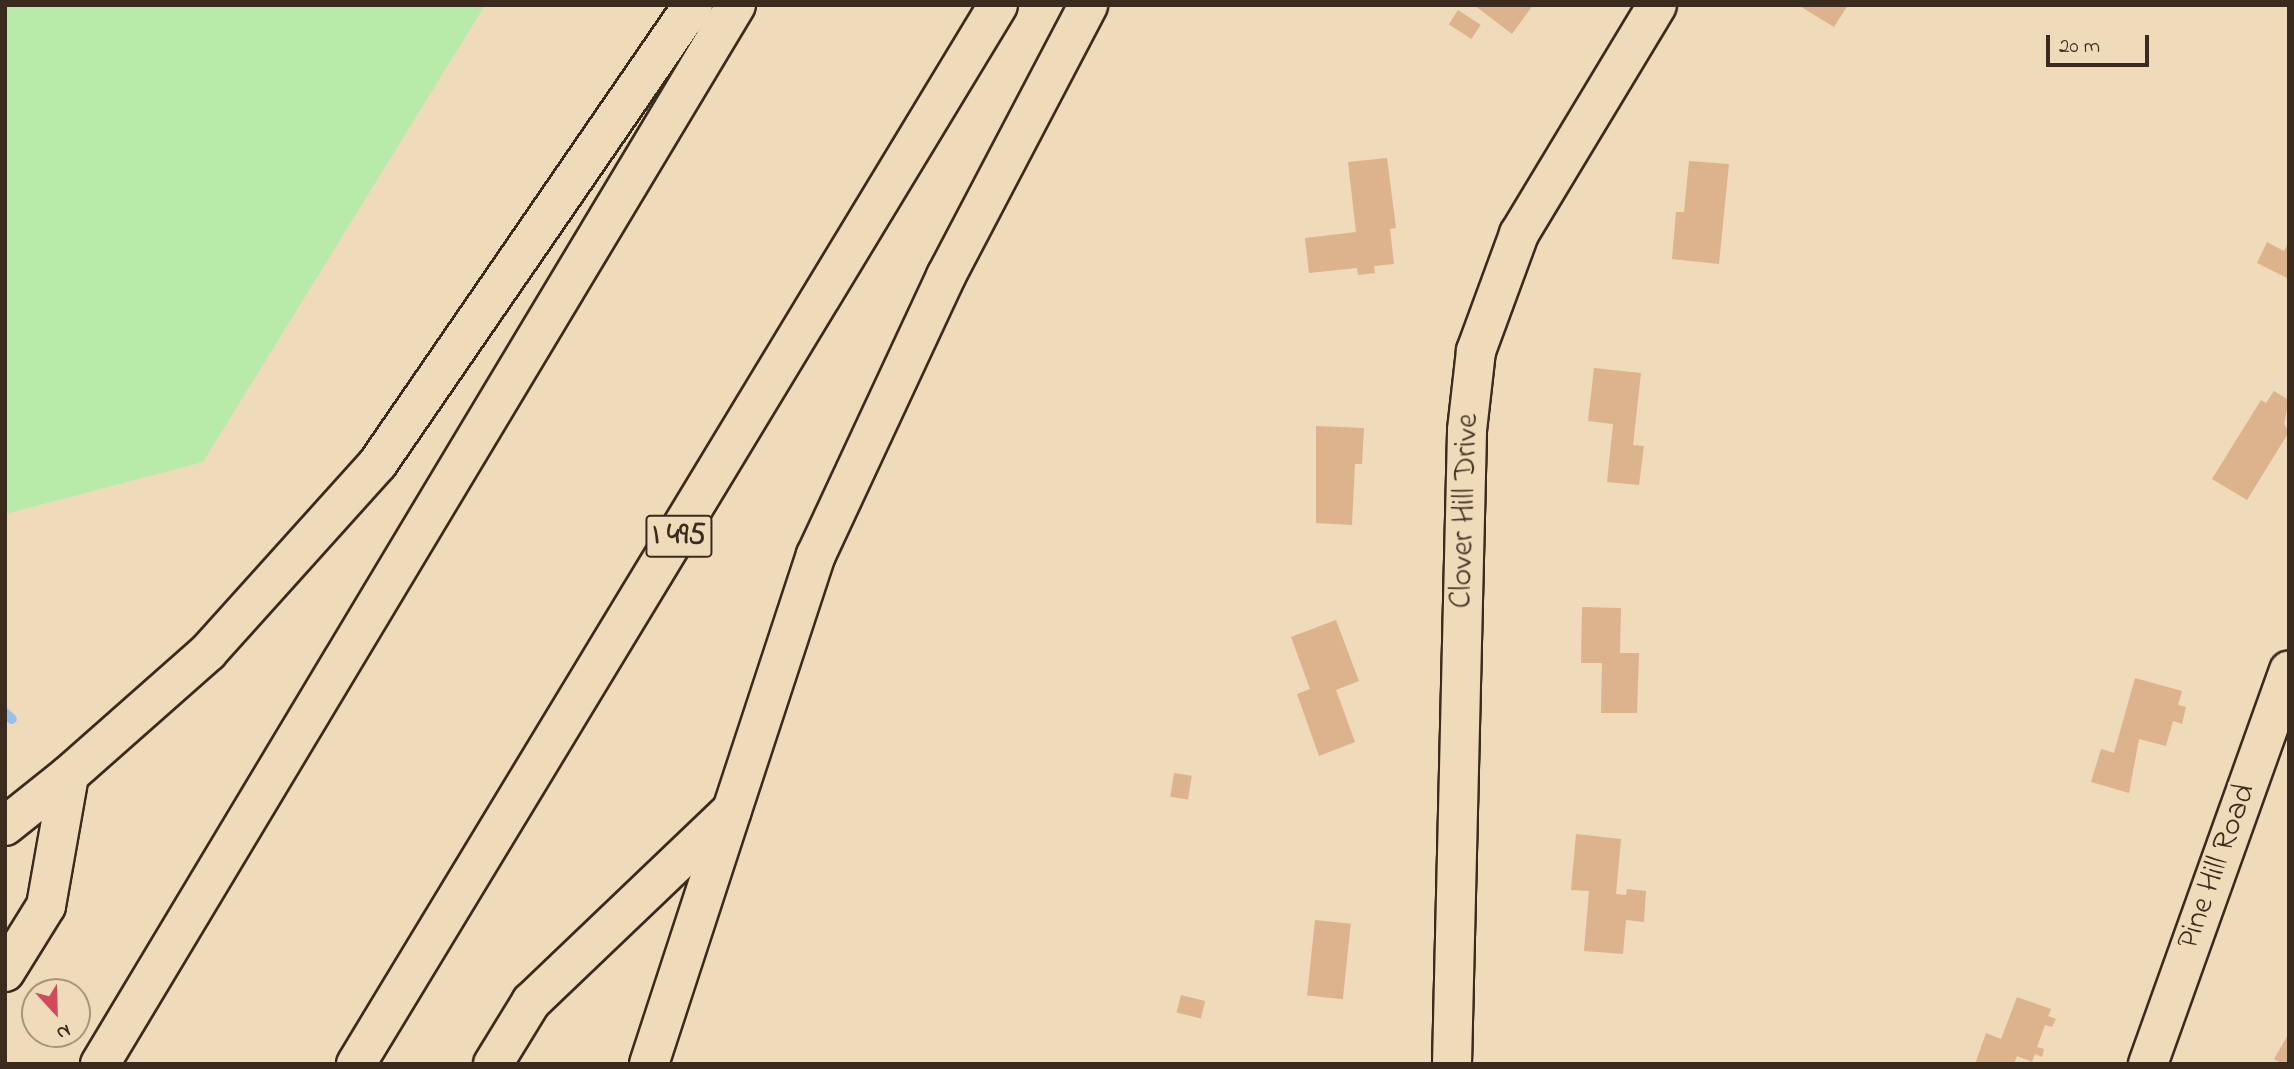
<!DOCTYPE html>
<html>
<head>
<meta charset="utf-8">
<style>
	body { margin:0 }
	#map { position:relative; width:2294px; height:1069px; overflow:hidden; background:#efdbb9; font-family:"Indie Flower",sans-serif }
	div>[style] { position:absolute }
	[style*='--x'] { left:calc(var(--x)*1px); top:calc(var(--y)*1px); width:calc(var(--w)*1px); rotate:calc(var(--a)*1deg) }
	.green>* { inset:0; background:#b8eaaa }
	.stream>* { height:10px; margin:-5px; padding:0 5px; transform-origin:5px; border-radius:5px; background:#95c1ee }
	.building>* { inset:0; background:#dcb38c; transform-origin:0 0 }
	.roads { filter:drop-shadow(2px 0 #3b2a1e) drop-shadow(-2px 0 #3b2a1e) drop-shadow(0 2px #3b2a1e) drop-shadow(0 -2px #3b2a1e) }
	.minor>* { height:38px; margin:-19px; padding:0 19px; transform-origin:19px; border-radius:19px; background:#efdbb9 }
	.highway>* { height:38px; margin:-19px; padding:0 19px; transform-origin:19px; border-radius:19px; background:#efdbb9 }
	span { translate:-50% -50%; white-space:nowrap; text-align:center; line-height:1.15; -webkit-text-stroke:5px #efdbb9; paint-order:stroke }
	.shield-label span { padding:2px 5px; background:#efdbb9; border:2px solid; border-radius:5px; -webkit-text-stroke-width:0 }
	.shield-label { font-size:30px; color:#3b2a1e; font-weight:700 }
	.street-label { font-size:32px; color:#3b2a1e }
	.frame { position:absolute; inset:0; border:7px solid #3b2a1e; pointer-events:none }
	.north { position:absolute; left:21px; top:978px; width:70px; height:70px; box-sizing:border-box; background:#efdbb9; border:2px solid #a7947b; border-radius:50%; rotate:158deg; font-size:19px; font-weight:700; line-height:28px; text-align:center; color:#3b2a1e }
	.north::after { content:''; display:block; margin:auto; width:24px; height:32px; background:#d1495b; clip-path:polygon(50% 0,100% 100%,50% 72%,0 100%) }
	.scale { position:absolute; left:2046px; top:35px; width:103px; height:32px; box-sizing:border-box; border:4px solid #3b2a1e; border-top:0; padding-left:9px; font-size:21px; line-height:24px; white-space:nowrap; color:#3b2a1e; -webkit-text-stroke:5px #efdbb9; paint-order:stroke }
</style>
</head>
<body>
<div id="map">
	<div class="green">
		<div style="clip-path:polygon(5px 5px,485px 5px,203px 462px,5px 514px)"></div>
	</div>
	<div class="stream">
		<div style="--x:5;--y:713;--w:9;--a:41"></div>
	</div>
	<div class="building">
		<div style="clip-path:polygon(1474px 5px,1533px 5px,1512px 34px)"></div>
		<div style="clip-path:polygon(1798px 5px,1848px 5px,1834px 27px)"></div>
		<div style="left:1458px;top:10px;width:27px;height:17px;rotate:33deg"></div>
		<div style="clip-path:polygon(1387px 158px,1396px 228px,1390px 229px,1394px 264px,1374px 266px,1375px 273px,1358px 275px,1357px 268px,1309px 273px,1305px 238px,1356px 232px,1348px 162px)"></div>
		<div style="clip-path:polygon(1689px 161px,1729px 164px,1719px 264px,1672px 259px,1676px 212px,1684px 212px)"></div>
		<div style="clip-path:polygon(2289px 241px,2289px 279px,2257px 263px,2267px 242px,2284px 251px)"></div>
		<div style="clip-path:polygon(1594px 368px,1641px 373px,1633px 445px,1644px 446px,1639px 485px,1607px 482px,1613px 424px,1588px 421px)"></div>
		<div style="clip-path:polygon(2274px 391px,2289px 400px,2284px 424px,2289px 432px,2247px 500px,2212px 479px,2261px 400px,2266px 403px)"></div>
		<div style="clip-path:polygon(1316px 426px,1364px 428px,1362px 464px,1355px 464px,1352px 525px,1316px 523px)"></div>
		<div style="clip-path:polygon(1582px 607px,1621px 608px,1620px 653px,1639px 653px,1637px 713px,1601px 713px,1602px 663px,1581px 663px)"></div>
		<div style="clip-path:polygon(1336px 620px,1359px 681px,1336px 690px,1355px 742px,1319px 756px,1297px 694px,1310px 689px,1291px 637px)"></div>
		<div style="clip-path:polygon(2135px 678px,2182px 691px,2178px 705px,2186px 707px,2182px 724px,2173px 721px,2166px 746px,2139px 739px,2129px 793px,2091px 782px,2101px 749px,2114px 753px)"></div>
		<div style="left:1174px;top:773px;width:18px;height:24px;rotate:9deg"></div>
		<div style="clip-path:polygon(1576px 834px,1621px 839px,1616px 894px,1626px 895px,1627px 889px,1646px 891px,1644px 922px,1626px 920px,1623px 954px,1584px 951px,1589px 891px,1571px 890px)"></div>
		<div style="left:1315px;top:920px;width:36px;height:76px;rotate:6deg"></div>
		<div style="left:1181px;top:995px;width:25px;height:18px;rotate:14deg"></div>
		<div style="clip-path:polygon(2017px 997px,2051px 1009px,2048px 1016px,2056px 1019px,2052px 1027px,2045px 1025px,2037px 1047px,2044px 1049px,2042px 1057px,2035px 1054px,2032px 1062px,2017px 1056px,2014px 1064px,1975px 1064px,1986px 1033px,2001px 1039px)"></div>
		<div style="clip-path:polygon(2289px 1033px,2289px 1064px,2282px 1064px,2274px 1059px)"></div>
	</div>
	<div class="roads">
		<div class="minor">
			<div style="--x:5;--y:826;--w:82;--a:-38.6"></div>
			<div style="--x:5;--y:972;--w:78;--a:-58.2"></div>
			<div style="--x:46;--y:906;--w:133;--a:-80"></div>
			<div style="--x:493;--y:1064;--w:73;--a:-58.5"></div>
			<div style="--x:531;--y:1002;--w:278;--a:-43.7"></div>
			<div style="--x:649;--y:1064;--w:264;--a:-71.9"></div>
			<div style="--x:1452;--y:1064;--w:634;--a:-88.64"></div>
			<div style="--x:1467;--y:430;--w:80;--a:-83.5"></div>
			<div style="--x:1476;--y:351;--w:125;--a:-69.8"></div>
			<div style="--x:1519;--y:234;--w:267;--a:-58.9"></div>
			<div style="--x:2148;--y:1064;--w:418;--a:-70.3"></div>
		</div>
		<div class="highway">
			<div style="--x:69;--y:775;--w:186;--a:-41.5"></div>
			<div style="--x:208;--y:652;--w:254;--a:-48"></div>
			<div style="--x:378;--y:463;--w:556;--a:-55.48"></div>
			<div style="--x:732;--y:810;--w:268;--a:-71.8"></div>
			<div style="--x:816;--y:555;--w:308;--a:-65"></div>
			<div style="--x:946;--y:276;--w:306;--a:-62.3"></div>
			<div style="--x:100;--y:1064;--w:1235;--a:-59.01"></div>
			<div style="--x:356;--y:1064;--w:1238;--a:-58.77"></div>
		</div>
	</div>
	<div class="shield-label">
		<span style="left:679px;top:536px">I 495</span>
	</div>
	<div class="street-label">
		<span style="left:1466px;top:511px;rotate:-88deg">Clover Hill Drive</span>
		<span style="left:2218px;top:867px;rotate:-70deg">Pine Hill Road</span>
	</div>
	<div class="frame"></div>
	<div class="north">N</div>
	<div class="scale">20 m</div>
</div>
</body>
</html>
